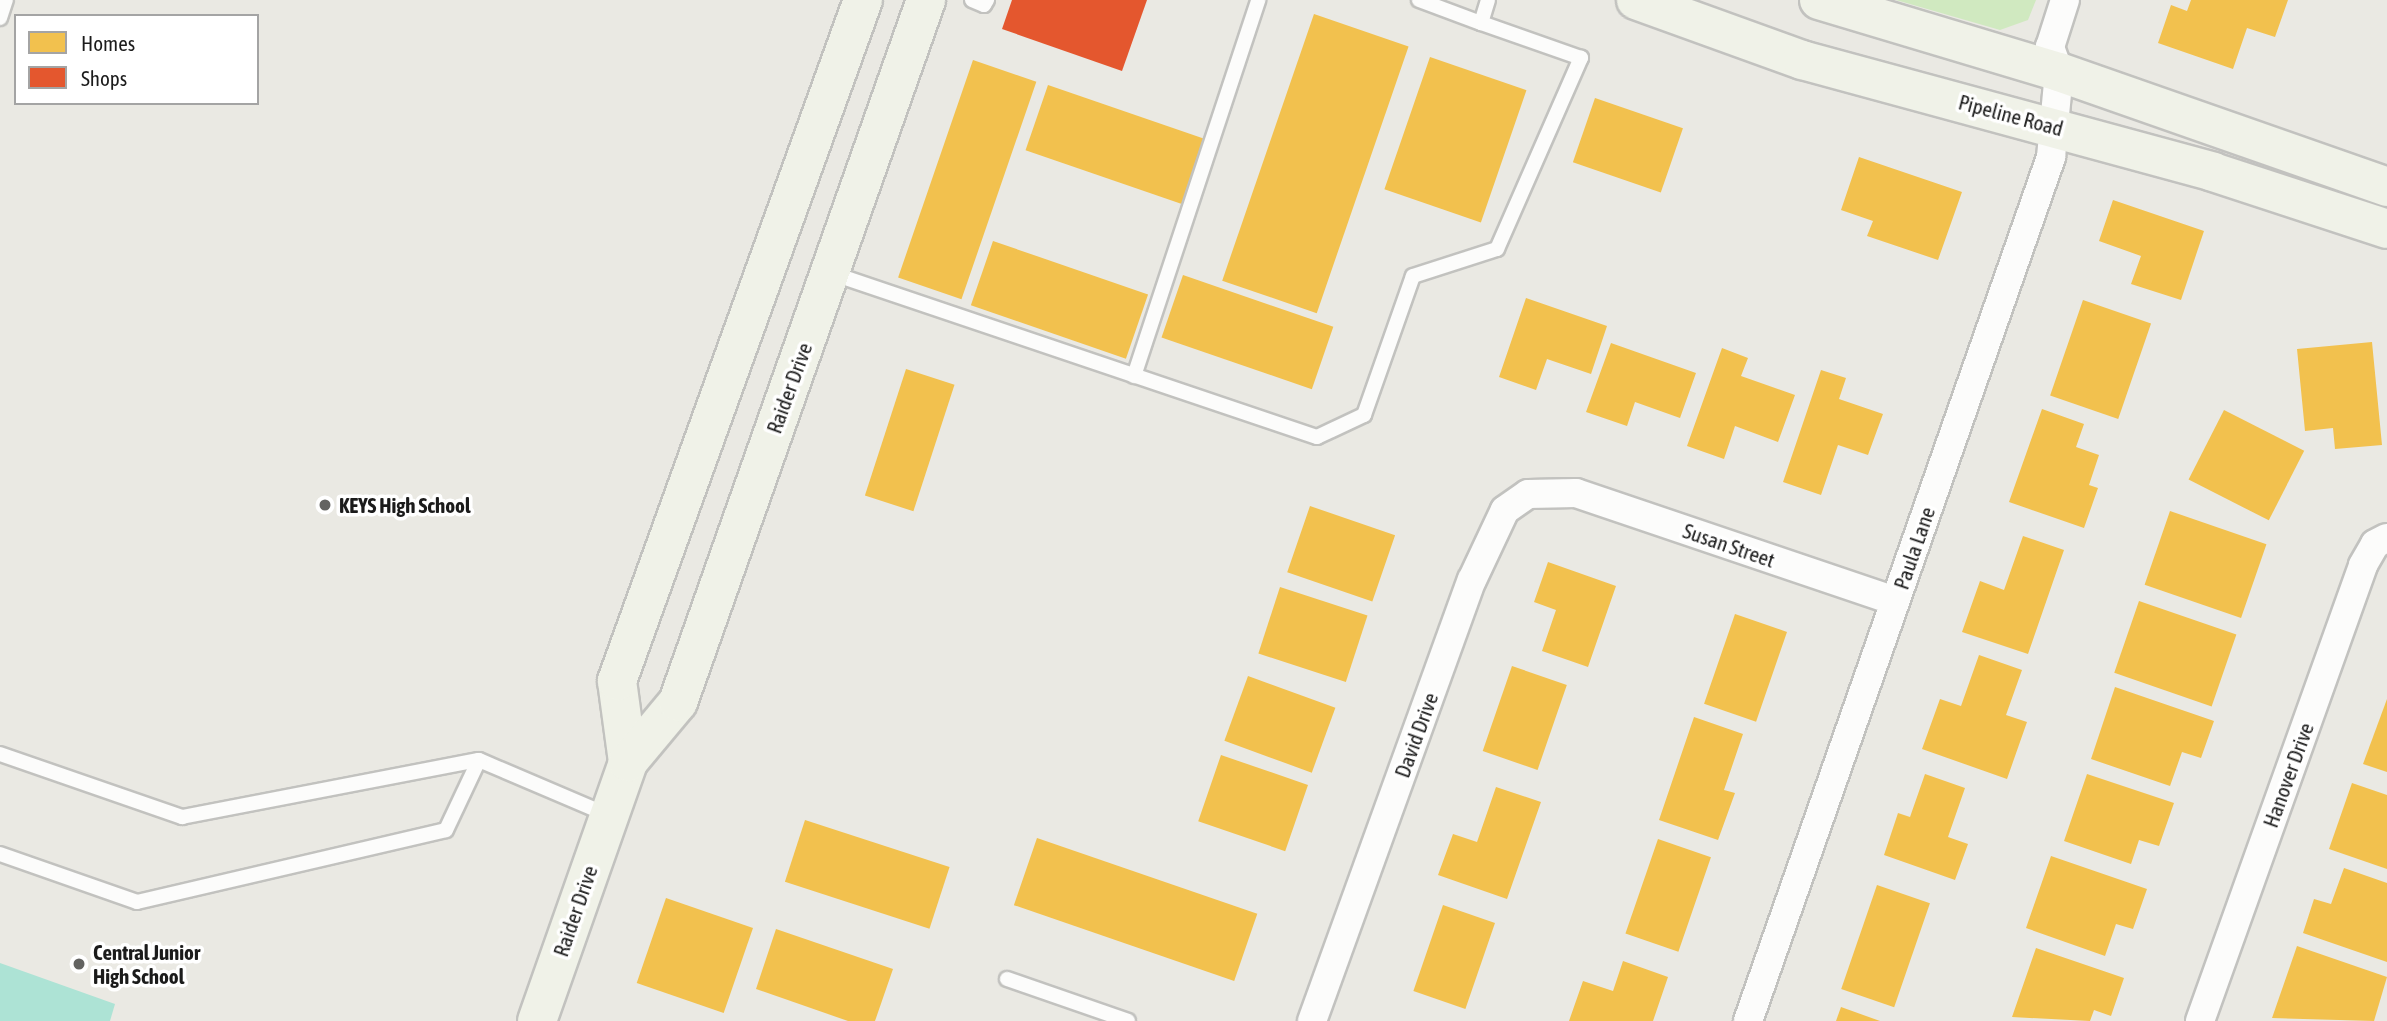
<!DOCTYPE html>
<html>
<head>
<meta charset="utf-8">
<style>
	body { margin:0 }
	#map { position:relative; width:2387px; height:1021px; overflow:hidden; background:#eae9e3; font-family:"Asap Condensed",sans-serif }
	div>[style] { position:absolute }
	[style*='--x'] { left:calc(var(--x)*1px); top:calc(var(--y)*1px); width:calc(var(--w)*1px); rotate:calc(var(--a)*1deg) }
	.grass>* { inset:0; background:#d0e9c0 }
	.pitch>* { inset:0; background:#ade3d5 }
	.homes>* { inset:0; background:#f2c14e; transform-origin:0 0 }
	.shops>* { inset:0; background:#e4572e }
	.roads { filter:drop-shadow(2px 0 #c2c2bf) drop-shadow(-2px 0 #c2c2bf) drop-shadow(0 2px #c2c2bf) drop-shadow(0 -2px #c2c2bf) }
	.lane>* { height:14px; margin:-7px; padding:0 7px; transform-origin:7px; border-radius:7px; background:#fcfcfb }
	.street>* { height:28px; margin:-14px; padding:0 14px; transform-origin:14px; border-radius:14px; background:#fcfcfb }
	.secondary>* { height:38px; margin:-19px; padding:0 19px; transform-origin:19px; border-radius:19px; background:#f0f2e8 }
	.dots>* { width:19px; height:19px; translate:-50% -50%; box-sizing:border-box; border:4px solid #fff; border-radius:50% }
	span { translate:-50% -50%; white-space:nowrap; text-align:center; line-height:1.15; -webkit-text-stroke:7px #fff; paint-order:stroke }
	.street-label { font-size:21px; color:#1b1b1b }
	.poi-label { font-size:21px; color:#1b1b1b; font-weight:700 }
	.left { translate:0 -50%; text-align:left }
	.legend { position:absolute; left:14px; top:14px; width:245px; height:91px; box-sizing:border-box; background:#fff; border:2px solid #a4a4a4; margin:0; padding:9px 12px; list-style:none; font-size:21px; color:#1b1b1b }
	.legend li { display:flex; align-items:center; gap:14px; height:35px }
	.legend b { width:35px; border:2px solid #a4a4a4 }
</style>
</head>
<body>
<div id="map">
	<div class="grass">
		<div style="clip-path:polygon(1896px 0,2036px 0,2028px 20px,2000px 30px)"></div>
	</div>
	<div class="pitch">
		<div style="clip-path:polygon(0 963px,115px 1004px,110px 1021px,0 1021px)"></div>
	</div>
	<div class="homes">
		<div style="clip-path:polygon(2191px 0,2288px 0,2275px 37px,2247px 28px,2233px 69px,2158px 43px,2171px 5px,2187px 11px)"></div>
		<div style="left:1314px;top:14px;width:100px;height:282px;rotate:19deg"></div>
		<div style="left:1430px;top:57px;width:102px;height:140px;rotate:19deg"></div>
		<div style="left:973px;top:60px;width:67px;height:230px;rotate:19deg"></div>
		<div style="left:1048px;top:85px;width:166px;height:69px;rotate:19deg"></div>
		<div style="left:1595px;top:98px;width:93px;height:68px;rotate:19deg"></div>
		<div style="clip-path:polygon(1859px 157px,1962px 192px,1938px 260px,1867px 236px,1873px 221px,1841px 210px)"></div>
		<div style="clip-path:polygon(2113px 200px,2204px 231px,2181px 300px,2131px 284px,2141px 256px,2099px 241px)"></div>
		<div style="left:993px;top:241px;width:164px;height:68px;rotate:19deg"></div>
		<div style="left:1183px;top:275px;width:159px;height:66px;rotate:19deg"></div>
		<div style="clip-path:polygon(1526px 298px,1607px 326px,1591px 374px,1547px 359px,1536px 390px,1499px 377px)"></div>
		<div style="left:2083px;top:300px;width:72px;height:101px;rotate:19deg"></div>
		<div style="clip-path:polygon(2372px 342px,2382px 445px,2335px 449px,2333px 428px,2305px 431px,2297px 349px)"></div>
		<div style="clip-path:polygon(1611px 343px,1696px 373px,1680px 418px,1635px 402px,1627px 426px,1586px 412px)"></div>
		<div style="clip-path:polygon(1722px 348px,1748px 358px,1741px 376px,1795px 395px,1778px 442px,1735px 426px,1724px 459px,1687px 446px)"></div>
		<div style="left:906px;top:369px;width:51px;height:133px;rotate:18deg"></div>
		<div style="clip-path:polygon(1821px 370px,1846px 378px,1839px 399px,1883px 414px,1868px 455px,1838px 445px,1821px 495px,1783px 482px)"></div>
		<div style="clip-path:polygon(2042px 409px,2084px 424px,2076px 447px,2099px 455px,2089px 485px,2098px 488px,2084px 528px,2009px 502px)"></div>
		<div style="left:2224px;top:410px;width:90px;height:78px;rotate:27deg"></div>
		<div style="left:1310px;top:506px;width:90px;height:70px;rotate:19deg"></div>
		<div style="left:2170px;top:511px;width:102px;height:78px;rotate:19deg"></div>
		<div style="clip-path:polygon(2023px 536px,2064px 550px,2028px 654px,1962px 632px,1980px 581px,2004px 590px)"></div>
		<div style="clip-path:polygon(1548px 562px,1616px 586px,1588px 667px,1542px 651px,1556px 610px,1534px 602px)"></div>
		<div style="left:1280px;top:587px;width:92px;height:70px;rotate:18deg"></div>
		<div style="left:2139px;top:601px;width:103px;height:76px;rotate:19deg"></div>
		<div style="left:1735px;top:614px;width:55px;height:95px;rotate:19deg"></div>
		<div style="clip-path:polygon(1979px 655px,2022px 670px,2006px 715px,2027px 722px,2007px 779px,1922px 749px,1940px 699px,1961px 706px)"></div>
		<div style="left:1512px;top:666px;width:58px;height:90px;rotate:19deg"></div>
		<div style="left:1248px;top:676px;width:93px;height:69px;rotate:20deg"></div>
		<div style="clip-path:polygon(2115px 687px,2214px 721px,2201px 758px,2182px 752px,2170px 786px,2091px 759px)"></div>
		<div style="clip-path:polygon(2387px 699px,2387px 772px,2363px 764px)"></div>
		<div style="clip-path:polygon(1694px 717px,1743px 734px,1724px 790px,1735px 793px,1718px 840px,1659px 820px)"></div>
		<div style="left:1221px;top:755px;width:92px;height:70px;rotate:19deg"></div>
		<div style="clip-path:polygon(1925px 774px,1965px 788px,1948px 837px,1968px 844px,1955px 880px,1884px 855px,1898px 813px,1910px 817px)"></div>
		<div style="clip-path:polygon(2087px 774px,2174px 803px,2159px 846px,2139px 840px,2131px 864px,2064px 841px)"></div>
		<div style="clip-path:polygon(2352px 783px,2387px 795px,2387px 869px,2329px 849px)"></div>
		<div style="clip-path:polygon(1496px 787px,1541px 802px,1507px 899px,1438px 875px,1453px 834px,1477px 842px)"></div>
		<div style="left:805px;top:820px;width:152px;height:65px;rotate:18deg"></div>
		<div style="left:1037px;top:838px;width:233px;height:71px;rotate:19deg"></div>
		<div style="left:1658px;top:839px;width:56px;height:100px;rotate:19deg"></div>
		<div style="clip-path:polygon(2051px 856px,2147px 889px,2133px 929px,2116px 924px,2105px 956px,2026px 928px)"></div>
		<div style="clip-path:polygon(2344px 868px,2387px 883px,2387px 962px,2303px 933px,2314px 899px,2331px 904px)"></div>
		<div style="left:1877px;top:885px;width:56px;height:110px;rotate:19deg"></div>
		<div style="left:666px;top:898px;width:92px;height:90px;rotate:19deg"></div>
		<div style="left:1443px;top:905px;width:55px;height:91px;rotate:19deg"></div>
		<div style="clip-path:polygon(776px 929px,893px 969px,875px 1021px,848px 1021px,756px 989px)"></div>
		<div style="clip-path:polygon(2297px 946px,2387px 977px,2374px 1021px,2272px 1018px)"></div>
		<div style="clip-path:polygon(2036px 948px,2124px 978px,2111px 1016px,2094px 1010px,2090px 1021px,2012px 1017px)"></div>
		<div style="clip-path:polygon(1623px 961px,1668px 977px,1653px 1021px,1569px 1021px,1583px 981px,1613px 991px)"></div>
		<div style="clip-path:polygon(1841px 1007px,1880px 1021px,1836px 1021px)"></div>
	</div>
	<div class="shops">
		<div style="clip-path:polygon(1012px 0,1147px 0,1122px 71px,1002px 29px)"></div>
	</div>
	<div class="roads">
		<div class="lane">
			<div style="--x:972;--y:0;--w:13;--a:23"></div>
			<div style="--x:984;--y:5;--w:6;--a:-59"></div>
			<div style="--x:1419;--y:0;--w:66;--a:20.4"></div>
			<div style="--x:0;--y:18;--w:19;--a:-72"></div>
			<div style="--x:831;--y:273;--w:513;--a:18.65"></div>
			<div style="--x:1317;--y:437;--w:52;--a:-25.1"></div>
			<div style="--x:1364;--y:415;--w:147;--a:-70.6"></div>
			<div style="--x:1413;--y:276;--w:88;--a:-17.8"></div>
			<div style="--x:1497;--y:249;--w:209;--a:-66.3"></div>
			<div style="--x:1581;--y:58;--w:106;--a:-160.7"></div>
			<div style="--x:1481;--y:23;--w:24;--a:-73"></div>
			<div style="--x:1134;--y:376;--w:396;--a:-71.7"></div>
			<div style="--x:0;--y:754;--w:193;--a:19.1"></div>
			<div style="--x:182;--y:817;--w:302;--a:-10.9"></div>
			<div style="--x:479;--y:760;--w:140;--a:23.1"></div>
			<div style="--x:0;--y:854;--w:145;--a:19.3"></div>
			<div style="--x:137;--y:902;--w:317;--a:-13.1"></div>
			<div style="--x:446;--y:830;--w:77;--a:-64.8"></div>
			<div style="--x:1007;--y:979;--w:128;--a:19.1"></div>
		</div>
		<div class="street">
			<div style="--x:1312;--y:1021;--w:469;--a:-70.1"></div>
			<div style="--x:1472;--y:580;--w:77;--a:-64.8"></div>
			<div style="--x:1505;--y:510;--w:28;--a:-35"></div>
			<div style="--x:1528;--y:494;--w:48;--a:-1.2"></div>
			<div style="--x:1576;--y:493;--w:337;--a:18.7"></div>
			<div style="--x:1748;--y:1021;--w:916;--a:-70.67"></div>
			<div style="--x:2051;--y:157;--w:85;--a:-84.6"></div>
			<div style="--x:2059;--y:72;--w:27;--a:-110"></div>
			<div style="--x:2050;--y:47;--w:49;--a:-72.3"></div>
			<div style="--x:2200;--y:1021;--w:484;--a:-70.3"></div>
			<div style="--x:2363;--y:565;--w:24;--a:-60"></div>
			<div style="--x:2375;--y:544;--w:13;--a:-27"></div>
		</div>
		<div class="secondary">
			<div style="--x:1636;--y:0;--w:177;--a:19.9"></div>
			<div style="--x:1802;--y:60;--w:426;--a:15.2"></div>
			<div style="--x:2213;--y:172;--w:183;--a:18.1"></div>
			<div style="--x:1819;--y:0;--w:251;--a:16.7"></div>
			<div style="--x:2059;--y:72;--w:348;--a:19.3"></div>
			<div style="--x:628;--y:762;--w:82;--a:-97.7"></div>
			<div style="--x:617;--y:681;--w:724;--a:-70.14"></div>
			<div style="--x:537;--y:1021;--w:275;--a:-70.6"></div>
			<div style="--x:628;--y:762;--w:78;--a:-50.2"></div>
			<div style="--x:678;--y:702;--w:745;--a:-70.54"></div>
		</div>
	</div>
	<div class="dots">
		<div style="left:325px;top:505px;background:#636361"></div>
		<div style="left:79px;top:964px;background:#636361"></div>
	</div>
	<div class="street-label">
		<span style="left:2011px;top:115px;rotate:15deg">Pipeline Road</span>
		<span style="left:789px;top:388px;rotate:-70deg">Raider Drive</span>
		<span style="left:1729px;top:545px;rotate:19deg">Susan Street</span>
		<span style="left:1914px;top:548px;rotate:-71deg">Paula Lane</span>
		<span style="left:1416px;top:735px;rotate:-70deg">David Drive</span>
		<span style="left:2288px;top:775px;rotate:-70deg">Hanover Drive</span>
		<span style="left:575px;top:911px;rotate:-71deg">Raider Drive</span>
	</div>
	<div class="poi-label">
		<span class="left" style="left:339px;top:505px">KEYS High School</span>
		<span class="left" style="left:93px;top:964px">Central Junior<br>High School</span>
	</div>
	<ul class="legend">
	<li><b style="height:19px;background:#f2c14e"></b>Homes</li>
	<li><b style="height:19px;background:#e4572e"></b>Shops</li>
	</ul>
</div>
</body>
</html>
